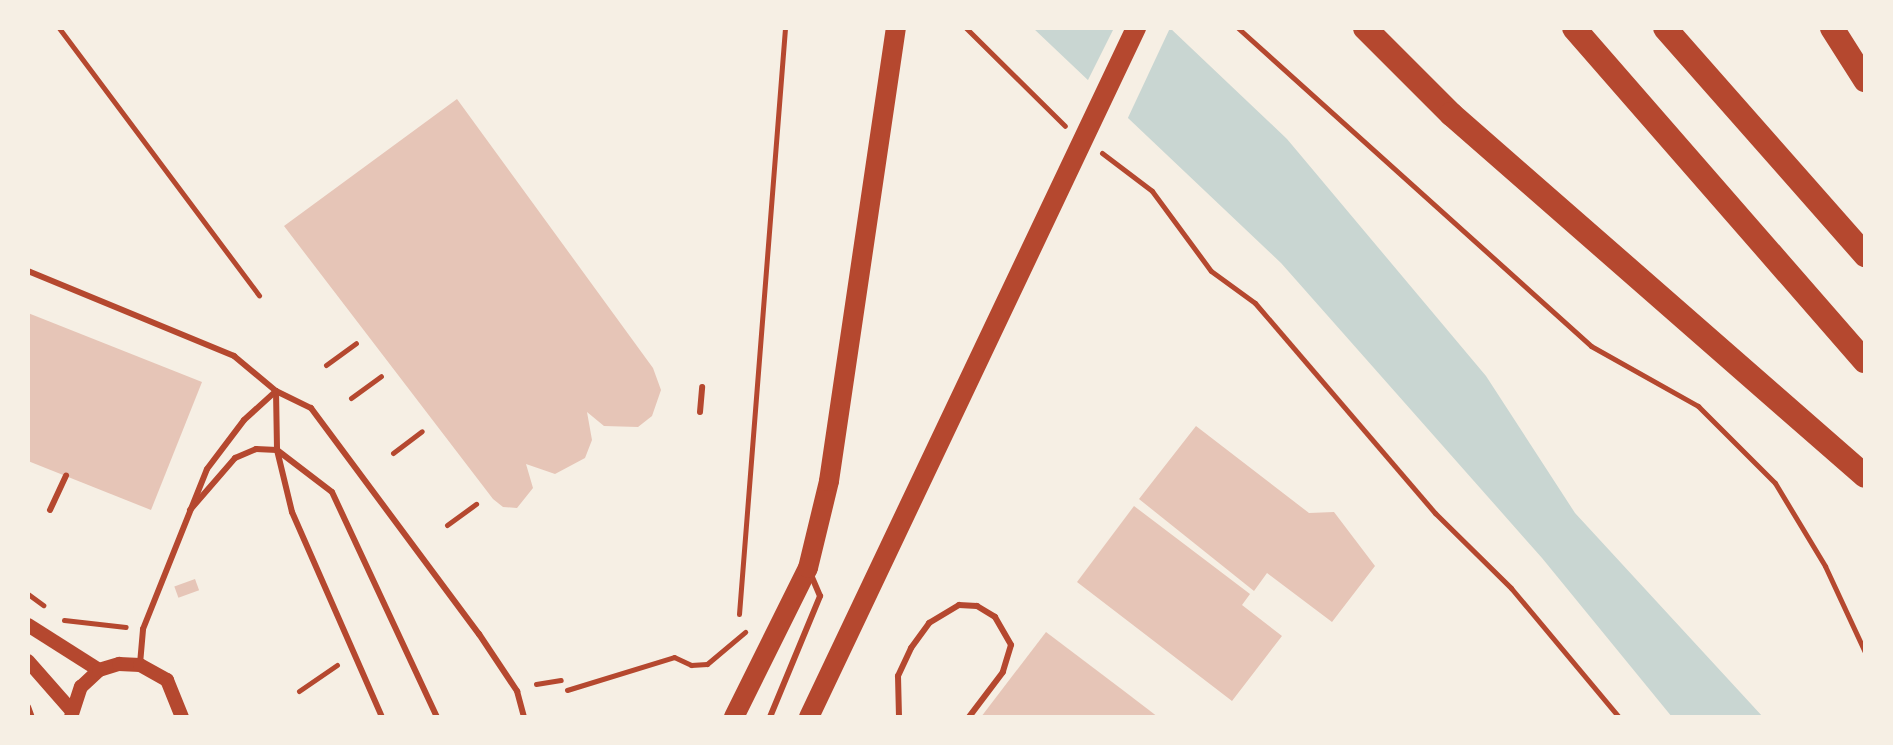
<!DOCTYPE html>
<html>
<head>
<meta charset="utf-8">
<style>
	body { margin:0 }
	#map { position:relative; width:1893px; height:745px; overflow:hidden; background:#f6efe4; font-family:Georgia,serif }
	div>[style] { position:absolute }
	[style*='--x'] { left:calc(var(--x)*1px); top:calc(var(--y)*1px); width:calc(var(--w)*1px); rotate:calc(var(--a)*1deg) }
	.water>* { inset:0; background:#c9d6d2 }
	.pier>* { inset:0; background:#f6efe4 }
	.building>* { inset:0; background:#e6c5b7; transform-origin:0 0 }
	.path>* { height:5px; margin:-2.5px; padding:0 2.5px; transform-origin:2.5px; border-radius:2.5px; background:#b5482f }
	.service>* { height:6px; margin:-3px; padding:0 3px; transform-origin:3px; border-radius:3px; background:#b5482f }
	.tertiary>* { height:14px; margin:-7px; padding:0 7px; transform-origin:7px; border-radius:7px; background:#b5482f }
	.primary>* { height:20px; margin:-10px; padding:0 10px; transform-origin:10px; border-radius:10px; background:#b5482f }
	.motorway>* { height:24px; margin:-12px; padding:0 12px; transform-origin:12px; border-radius:12px; background:#b5482f }
	span { translate:-50% -50%; white-space:nowrap; text-align:center; line-height:1.15; -webkit-text-stroke:6px #f6efe4; paint-order:stroke }
	.frame { position:absolute; inset:0; border:30px solid #f6efe4; pointer-events:none }
</style>
</head>
<body>
<div id="map">
	<div class="water">
		<div style="clip-path:polygon(1033px 28px,1170px 28px,1287px 139px,1486px 376px,1575px 513px,1763px 717px,1672px 717px,1542px 558px,1281px 263px)"></div>
	</div>
	<div class="pier">
		<div style="clip-path:polygon(1114px 28px,1170px 28px,1126px 122px,1086px 84px)"></div>
	</div>
	<div class="building">
		<div style="clip-path:polygon(457px 99px,653px 368px,661px 390px,652px 416px,638px 427px,604px 426px,587px 412px,592px 440px,585px 458px,555px 474px,526px 464px,533px 488px,517px 508px,503px 507px,493px 499px,284px 226px)"></div>
		<div style="clip-path:polygon(28px 313px,202px 382px,151px 510px,28px 461px)"></div>
		<div style="clip-path:polygon(1196px 426px,1309px 513px,1334px 512px,1375px 566px,1332px 622px,1267px 573px,1254px 591px,1139px 499px)"></div>
		<div style="clip-path:polygon(1134px 506px,1250px 594px,1242px 605px,1282px 636px,1232px 701px,1077px 582px)"></div>
		<div style="left:195px;top:579px;width:12px;height:22px;rotate:70deg"></div>
		<div style="clip-path:polygon(1046px 632px,1124px 691px,1158px 717px,981px 717px)"></div>
	</div>
	<div class="path">
		<div style="--x:59;--y:28;--w:334;--a:53.2"></div>
		<div style="--x:966;--y:28;--w:139;--a:44.7"></div>
		<div style="--x:1238;--y:28;--w:475;--a:42"></div>
		<div style="--x:1591;--y:346;--w:123;--a:29.3"></div>
		<div style="--x:1698;--y:406;--w:109;--a:45"></div>
		<div style="--x:1775;--y:483;--w:97;--a:58.9"></div>
		<div style="--x:1825;--y:566;--w:95;--a:65.1"></div>
		<div style="--x:1102;--y:153;--w:63;--a:37.2"></div>
		<div style="--x:1152;--y:191;--w:99;--a:53.6"></div>
		<div style="--x:1211;--y:271;--w:54;--a:36"></div>
		<div style="--x:1255;--y:303;--w:277;--a:49.4"></div>
		<div style="--x:1435;--y:513;--w:107;--a:44.6"></div>
		<div style="--x:1511;--y:588;--w:168;--a:50.1"></div>
		<div style="--x:326;--y:365;--w:37;--a:-36"></div>
		<div style="--x:351;--y:398;--w:37;--a:-36"></div>
		<div style="--x:393;--y:453;--w:36;--a:-37"></div>
		<div style="--x:447;--y:525;--w:36;--a:-36"></div>
		<div style="--x:28;--y:594;--w:19;--a:36"></div>
		<div style="--x:739;--y:614;--w:588;--a:-85.51"></div>
		<div style="--x:64;--y:620;--w:62;--a:6.4"></div>
		<div style="--x:536;--y:684;--w:25;--a:-9"></div>
		<div style="--x:567;--y:690;--w:112;--a:-17.1"></div>
		<div style="--x:674;--y:657;--w:19;--a:25"></div>
		<div style="--x:691;--y:665;--w:16;--a:-4"></div>
		<div style="--x:707;--y:664;--w:50;--a:-40.1"></div>
		<div style="--x:299;--y:691;--w:46;--a:-34.4"></div>
		<div style="--x:28;--y:706;--w:12;--a:70"></div>
	</div>
	<div class="service">
		<div style="--x:28;--y:271;--w:223;--a:22.4"></div>
		<div style="--x:234;--y:356;--w:55;--a:39.8"></div>
		<div style="--x:276;--y:391;--w:39;--a:26"></div>
		<div style="--x:311;--y:408;--w:282;--a:53.4"></div>
		<div style="--x:479;--y:634;--w:69;--a:56.3"></div>
		<div style="--x:517;--y:691;--w:27;--a:75"></div>
		<div style="--x:276;--y:391;--w:59;--a:89"></div>
		<div style="--x:277;--y:450;--w:64;--a:76.4"></div>
		<div style="--x:292;--y:512;--w:224;--a:66.3"></div>
		<div style="--x:700;--y:412;--w:25;--a:-85"></div>
		<div style="--x:50;--y:510;--w:38;--a:-65"></div>
		<div style="--x:190;--y:510;--w:69;--a:-49.1"></div>
		<div style="--x:235;--y:458;--w:23;--a:-23"></div>
		<div style="--x:256;--y:449;--w:21;--a:3"></div>
		<div style="--x:277;--y:450;--w:69;--a:37.4"></div>
		<div style="--x:332;--y:492;--w:248;--a:65"></div>
		<div style="--x:140;--y:664;--w:35;--a:-85"></div>
		<div style="--x:143;--y:629;--w:172;--a:-68.2"></div>
		<div style="--x:207;--y:469;--w:61;--a:-52.9"></div>
		<div style="--x:244;--y:420;--w:43;--a:-42.2"></div>
		<div style="--x:770;--y:717;--w:131;--a:-67.5"></div>
		<div style="--x:820;--y:596;--w:23;--a:-113"></div>
		<div style="--x:899;--y:717;--w:41;--a:-91.4"></div>
		<div style="--x:898;--y:676;--w:31;--a:-65"></div>
		<div style="--x:911;--y:648;--w:31;--a:-54"></div>
		<div style="--x:929;--y:623;--w:35;--a:-31"></div>
		<div style="--x:959;--y:605;--w:18;--a:3"></div>
		<div style="--x:977;--y:606;--w:21;--a:31"></div>
		<div style="--x:995;--y:617;--w:32;--a:60"></div>
		<div style="--x:1011;--y:645;--w:28;--a:107"></div>
		<div style="--x:1003;--y:672;--w:56;--a:127.1"></div>
	</div>
	<div class="tertiary">
		<div style="--x:28;--y:625;--w:84;--a:32.4"></div>
		<div style="--x:28;--y:661;--w:65;--a:48.7"></div>
		<div style="--x:71;--y:717;--w:32;--a:-72"></div>
		<div style="--x:81;--y:687;--w:25;--a:-43"></div>
		<div style="--x:99;--y:670;--w:21;--a:-17"></div>
		<div style="--x:119;--y:664;--w:21;--a:3"></div>
		<div style="--x:140;--y:665;--w:31;--a:29"></div>
		<div style="--x:167;--y:680;--w:40;--a:68"></div>
	</div>
	<div class="primary">
		<div style="--x:734;--y:717;--w:166;--a:-63.6"></div>
		<div style="--x:808;--y:568;--w:89;--a:-76.4"></div>
		<div style="--x:829;--y:481;--w:458;--a:-81.6"></div>
		<div style="--x:809;--y:717;--w:763;--a:-64.61"></div>
	</div>
	<div class="motorway">
		<div style="--x:1365;--y:28;--w:122;--a:45"></div>
		<div style="--x:1451;--y:114;--w:550;--a:41.17"></div>
		<div style="--x:1574;--y:28;--w:442;--a:48.9"></div>
		<div style="--x:1665;--y:28;--w:303;--a:48.6"></div>
		<div style="--x:1832;--y:28;--w:62;--a:57.6"></div>
	</div>
	<div class="frame"></div>
</div>
</body>
</html>
